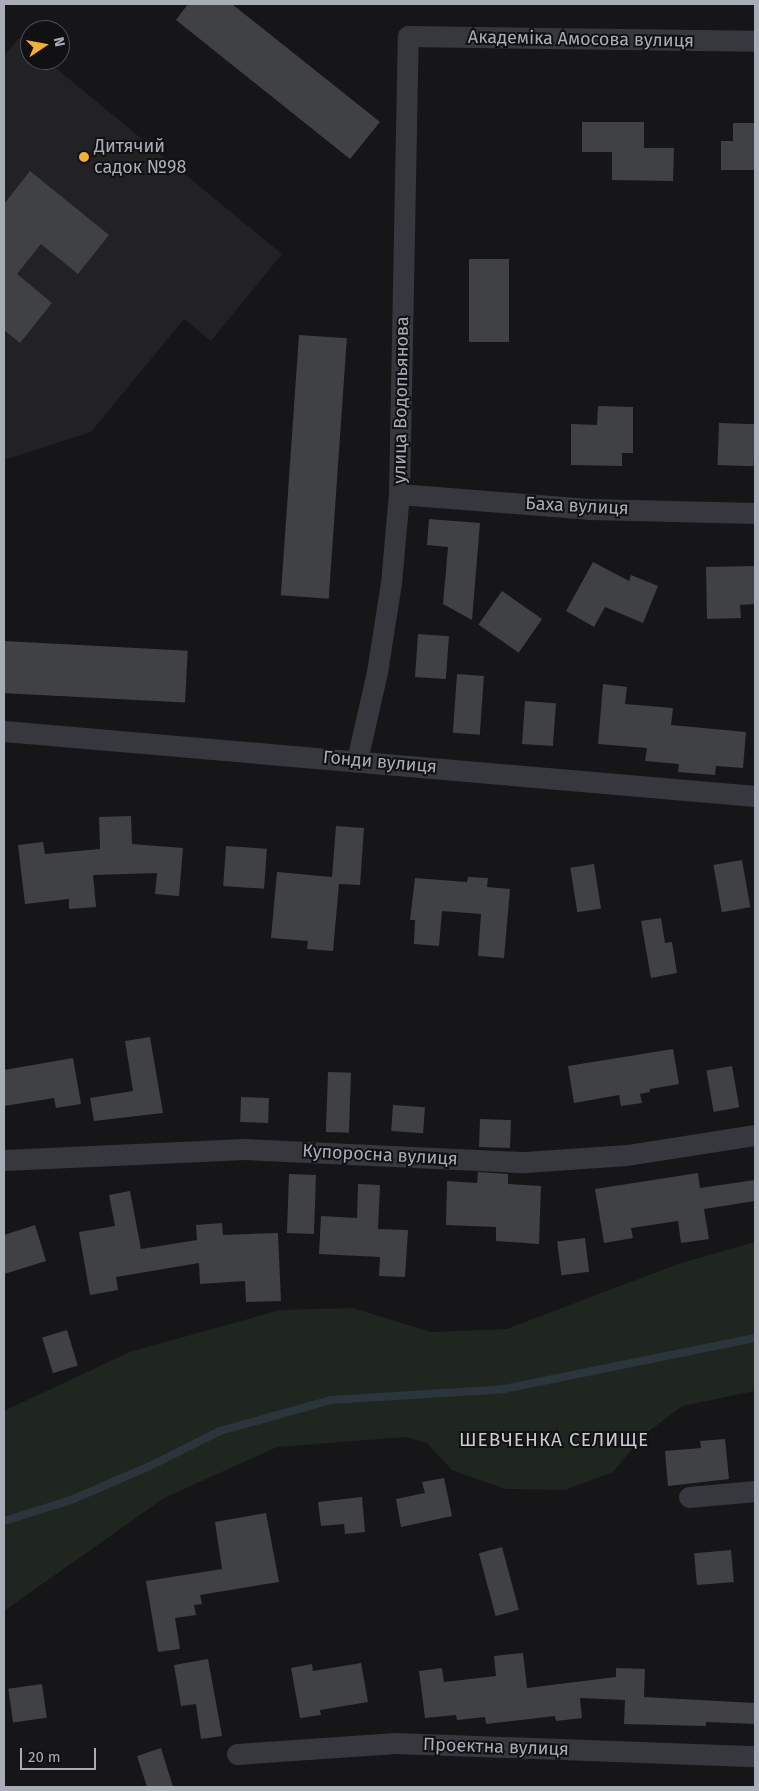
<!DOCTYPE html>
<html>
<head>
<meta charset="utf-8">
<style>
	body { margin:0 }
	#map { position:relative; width:759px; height:1791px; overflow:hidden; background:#161618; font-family:"Fira Sans",sans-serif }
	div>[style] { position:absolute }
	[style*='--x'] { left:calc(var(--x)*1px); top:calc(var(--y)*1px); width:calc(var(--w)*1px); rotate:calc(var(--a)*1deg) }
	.built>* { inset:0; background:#222225 }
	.green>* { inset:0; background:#1e261f }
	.stream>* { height:8px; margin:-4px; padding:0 4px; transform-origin:4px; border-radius:4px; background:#2c353c }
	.building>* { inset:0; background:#404145; transform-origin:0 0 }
	.minor>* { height:21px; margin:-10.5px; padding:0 10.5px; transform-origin:10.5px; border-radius:10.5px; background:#37383d }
	.dots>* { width:14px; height:14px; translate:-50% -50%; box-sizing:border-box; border:2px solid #111113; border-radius:50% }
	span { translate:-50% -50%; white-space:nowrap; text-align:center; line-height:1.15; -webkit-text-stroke:4px #111113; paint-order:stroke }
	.street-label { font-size:18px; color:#a8adb8 }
	.poi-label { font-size:18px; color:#a8adb8 }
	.left { translate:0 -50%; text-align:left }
	.neighbourhood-label { font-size:19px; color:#c9ccd4; letter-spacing:1px }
	.frame { position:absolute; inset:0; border:5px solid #a8adb8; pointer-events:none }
	.north { position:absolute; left:20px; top:20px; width:50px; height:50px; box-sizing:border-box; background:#111113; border:1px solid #4d4f55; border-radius:50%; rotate:78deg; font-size:14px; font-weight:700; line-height:20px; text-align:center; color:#a8adb8 }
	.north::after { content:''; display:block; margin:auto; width:18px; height:22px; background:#f2b134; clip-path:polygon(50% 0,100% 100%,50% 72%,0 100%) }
	.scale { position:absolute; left:20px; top:1748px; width:76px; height:22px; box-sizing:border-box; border:2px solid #a8adb8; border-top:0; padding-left:6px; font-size:15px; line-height:18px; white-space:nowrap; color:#a8adb8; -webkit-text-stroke:4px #111113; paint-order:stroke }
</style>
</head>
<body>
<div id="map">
	<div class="built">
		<div style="clip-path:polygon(19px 38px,30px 47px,30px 60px,46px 60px,282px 254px,211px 341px,184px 319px,91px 432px,4px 460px,4px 56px)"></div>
	</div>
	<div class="green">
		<div style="clip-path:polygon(755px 1242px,755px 1391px,682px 1406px,644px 1435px,613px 1472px,565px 1490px,505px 1489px,452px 1470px,427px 1443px,406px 1437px,277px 1447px,164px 1498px,4px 1611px,4px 1412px,8px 1409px,130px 1352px,280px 1310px,353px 1308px,431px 1332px,507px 1329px,678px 1264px)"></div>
	</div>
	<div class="stream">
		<div style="--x:4;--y:1521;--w:70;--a:-17.4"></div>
		<div style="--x:71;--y:1500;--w:86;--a:-23.3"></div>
		<div style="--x:150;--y:1466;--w:78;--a:-26.6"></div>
		<div style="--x:220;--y:1431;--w:115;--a:-15.6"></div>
		<div style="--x:331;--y:1400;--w:173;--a:-3.6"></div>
		<div style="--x:504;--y:1389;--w:256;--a:-11.5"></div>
	</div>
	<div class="building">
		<div style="clip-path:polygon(188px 4px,232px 4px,380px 122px,350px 159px,176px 20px)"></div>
		<div style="clip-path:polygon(582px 122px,644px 122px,644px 148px,674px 148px,673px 181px,612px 180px,612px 152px,582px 152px)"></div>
		<div style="clip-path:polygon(733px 123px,755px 123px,755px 170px,721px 170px,721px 141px,733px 141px)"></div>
		<div style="clip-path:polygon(30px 171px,109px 235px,78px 274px,41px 244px,17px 274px,52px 303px,20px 343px,4px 330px,4px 204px)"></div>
		<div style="left:469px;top:259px;width:40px;height:83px"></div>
		<div style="left:299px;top:335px;width:48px;height:261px;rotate:4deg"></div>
		<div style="clip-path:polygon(598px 406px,633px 407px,633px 453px,622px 453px,622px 466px,571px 465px,571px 424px,597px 425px)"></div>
		<div style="left:719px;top:423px;width:36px;height:42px;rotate:2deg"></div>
		<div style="clip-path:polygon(429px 519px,480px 523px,472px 620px,443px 604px,448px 547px,427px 545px)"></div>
		<div style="clip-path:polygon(593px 562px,629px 581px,631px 575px,658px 586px,643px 623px,605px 607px,594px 627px,566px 611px)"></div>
		<div style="clip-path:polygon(755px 566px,755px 604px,740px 605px,741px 618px,707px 619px,706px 567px)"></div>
		<div style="left:502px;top:591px;width:49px;height:41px;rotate:35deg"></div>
		<div style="left:418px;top:634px;width:31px;height:43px;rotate:4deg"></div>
		<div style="left:4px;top:641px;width:184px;height:52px;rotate:3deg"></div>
		<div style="left:457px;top:674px;width:27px;height:59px;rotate:4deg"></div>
		<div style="clip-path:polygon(603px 684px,627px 687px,625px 704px,673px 708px,671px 725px,746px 732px,743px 768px,716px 766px,715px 775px,678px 772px,679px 764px,645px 761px,647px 748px,598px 744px)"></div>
		<div style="left:525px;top:701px;width:31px;height:43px;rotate:4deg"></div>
		<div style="clip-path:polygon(131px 816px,132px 844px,183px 848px,179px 896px,155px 894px,157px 873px,93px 875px,96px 907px,69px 909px,69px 899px,25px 904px,18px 845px,43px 842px,45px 854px,100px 849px,99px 817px)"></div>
		<div style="clip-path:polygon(336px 826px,364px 828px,360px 885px,339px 884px,333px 951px,307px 949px,308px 941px,271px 938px,277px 872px,332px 877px)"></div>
		<div style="left:226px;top:846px;width:41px;height:40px;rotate:4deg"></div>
		<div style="left:742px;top:860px;width:48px;height:29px;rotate:80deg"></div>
		<div style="left:594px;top:864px;width:45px;height:24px;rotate:81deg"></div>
		<div style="clip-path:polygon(468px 877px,488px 878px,487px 887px,510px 889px,504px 958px,478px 956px,481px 914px,442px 911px,439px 946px,414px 944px,415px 920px,410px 920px,415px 878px,467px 882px)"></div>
		<div style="clip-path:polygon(661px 918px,665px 943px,672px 942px,677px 973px,651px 978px,641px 921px)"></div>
		<div style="clip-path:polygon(150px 1037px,163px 1113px,94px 1121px,90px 1098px,133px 1091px,125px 1041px)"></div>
		<div style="clip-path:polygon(673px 1049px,679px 1084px,650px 1089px,650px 1092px,640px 1094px,642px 1103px,621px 1106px,619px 1095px,574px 1103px,568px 1066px)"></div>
		<div style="clip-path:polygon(73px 1058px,81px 1104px,56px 1108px,54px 1098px,4px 1106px,4px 1070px)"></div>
		<div style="left:732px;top:1066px;width:42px;height:26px;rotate:80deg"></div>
		<div style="left:328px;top:1072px;width:23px;height:60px;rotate:2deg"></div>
		<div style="left:241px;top:1097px;width:28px;height:25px;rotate:2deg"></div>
		<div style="left:393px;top:1105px;width:32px;height:26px;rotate:4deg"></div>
		<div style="left:480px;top:1119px;width:31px;height:28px;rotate:2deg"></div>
		<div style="clip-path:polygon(478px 1172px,508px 1174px,508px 1184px,541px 1186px,539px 1244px,496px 1241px,496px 1227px,446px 1225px,447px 1181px,477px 1183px)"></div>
		<div style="clip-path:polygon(698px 1173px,700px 1188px,755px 1180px,755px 1201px,704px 1209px,709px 1239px,681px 1243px,678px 1221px,631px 1228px,633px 1238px,604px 1243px,595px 1189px)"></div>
		<div style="left:289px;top:1174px;width:27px;height:59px;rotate:2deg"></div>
		<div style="clip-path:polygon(358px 1184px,380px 1185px,378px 1229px,408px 1230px,405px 1277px,379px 1276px,380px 1257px,319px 1254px,321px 1216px,357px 1218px)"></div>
		<div style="clip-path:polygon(130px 1191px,141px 1249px,197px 1240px,196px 1225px,222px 1223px,223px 1235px,278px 1233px,281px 1301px,246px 1302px,245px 1281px,200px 1284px,199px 1263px,116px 1277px,118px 1290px,90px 1295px,79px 1232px,115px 1226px,109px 1195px)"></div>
		<div style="clip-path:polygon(35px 1225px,46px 1261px,4px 1274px,4px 1235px)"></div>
		<div style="left:585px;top:1238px;width:34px;height:28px;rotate:83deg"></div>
		<div style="left:67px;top:1330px;width:37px;height:26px;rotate:73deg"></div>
		<div style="clip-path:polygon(725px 1439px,729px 1479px,668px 1486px,665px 1451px,701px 1448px,700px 1441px)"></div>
		<div style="clip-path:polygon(444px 1478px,452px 1516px,401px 1527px,396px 1499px,425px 1493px,422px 1482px)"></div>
		<div style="clip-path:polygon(362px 1497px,365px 1532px,345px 1534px,344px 1524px,321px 1526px,318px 1502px)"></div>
		<div style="clip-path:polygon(266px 1513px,279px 1582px,200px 1595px,202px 1604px,194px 1605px,196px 1615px,175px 1618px,180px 1649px,158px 1652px,146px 1581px,222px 1569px,215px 1522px)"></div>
		<div style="left:502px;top:1547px;width:65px;height:24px;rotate:75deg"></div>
		<div style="left:731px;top:1550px;width:32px;height:37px;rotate:85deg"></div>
		<div style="clip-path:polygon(523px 1653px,527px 1688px,616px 1677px,616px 1668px,645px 1669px,644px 1697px,755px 1703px,755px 1724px,706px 1722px,706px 1726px,624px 1724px,625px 1700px,580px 1698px,582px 1718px,556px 1721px,555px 1716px,486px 1724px,485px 1717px,457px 1720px,456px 1715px,425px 1718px,419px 1671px,442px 1668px,444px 1682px,496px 1676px,494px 1656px)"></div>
		<div style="clip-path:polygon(208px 1659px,222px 1736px,201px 1739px,196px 1704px,181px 1706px,174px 1665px)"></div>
		<div style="clip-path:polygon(361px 1663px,368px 1702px,320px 1710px,321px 1715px,300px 1718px,291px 1668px,312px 1664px,313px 1671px)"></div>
		<div style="left:42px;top:1684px;width:34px;height:34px;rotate:82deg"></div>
		<div style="clip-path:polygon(161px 1748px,173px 1787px,147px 1787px,137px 1756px)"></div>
	</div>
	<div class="minor">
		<div style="--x:399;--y:494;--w:193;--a:4.5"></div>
		<div style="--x:591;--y:509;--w:164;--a:1.4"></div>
		<div style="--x:4;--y:731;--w:754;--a:4.95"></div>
		<div style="--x:357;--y:760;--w:90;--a:-77.2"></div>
		<div style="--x:377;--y:672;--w:90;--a:-81.1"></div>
		<div style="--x:391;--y:583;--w:89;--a:-84.9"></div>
		<div style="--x:399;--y:494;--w:458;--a:-88.9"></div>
		<div style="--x:408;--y:36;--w:347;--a:0.8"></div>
		<div style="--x:4;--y:1160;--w:241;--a:-2.6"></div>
		<div style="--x:245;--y:1149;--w:280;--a:2.7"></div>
		<div style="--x:525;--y:1162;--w:102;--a:-3.9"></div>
		<div style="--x:627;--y:1155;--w:130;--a:-8.9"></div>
		<div style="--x:689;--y:1497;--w:66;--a:-5.2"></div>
		<div style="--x:237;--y:1754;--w:159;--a:-4"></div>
		<div style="--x:396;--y:1743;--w:359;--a:2.1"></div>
	</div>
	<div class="dots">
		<div style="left:84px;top:157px;background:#f2b134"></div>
	</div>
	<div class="street-label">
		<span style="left:581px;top:39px;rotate:1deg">Академіка Амосова вулиця</span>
		<span style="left:401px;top:400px;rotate:-89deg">улица Водопьянова</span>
		<span style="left:577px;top:506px;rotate:3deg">Баха вулиця</span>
		<span style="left:380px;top:762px;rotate:5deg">Гонди вулиця</span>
		<span style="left:380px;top:1155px;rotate:3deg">Купоросна вулиця</span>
		<span style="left:496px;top:1747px;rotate:2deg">Проектна вулиця</span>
	</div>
	<div class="poi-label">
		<span class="left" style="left:94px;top:157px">Дитячий<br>садок №98</span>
	</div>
	<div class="neighbourhood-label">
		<span style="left:554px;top:1440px">ШЕВЧЕНКА СЕЛИЩЕ</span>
	</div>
	<div class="frame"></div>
	<div class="north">N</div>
	<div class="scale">20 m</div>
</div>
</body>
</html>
